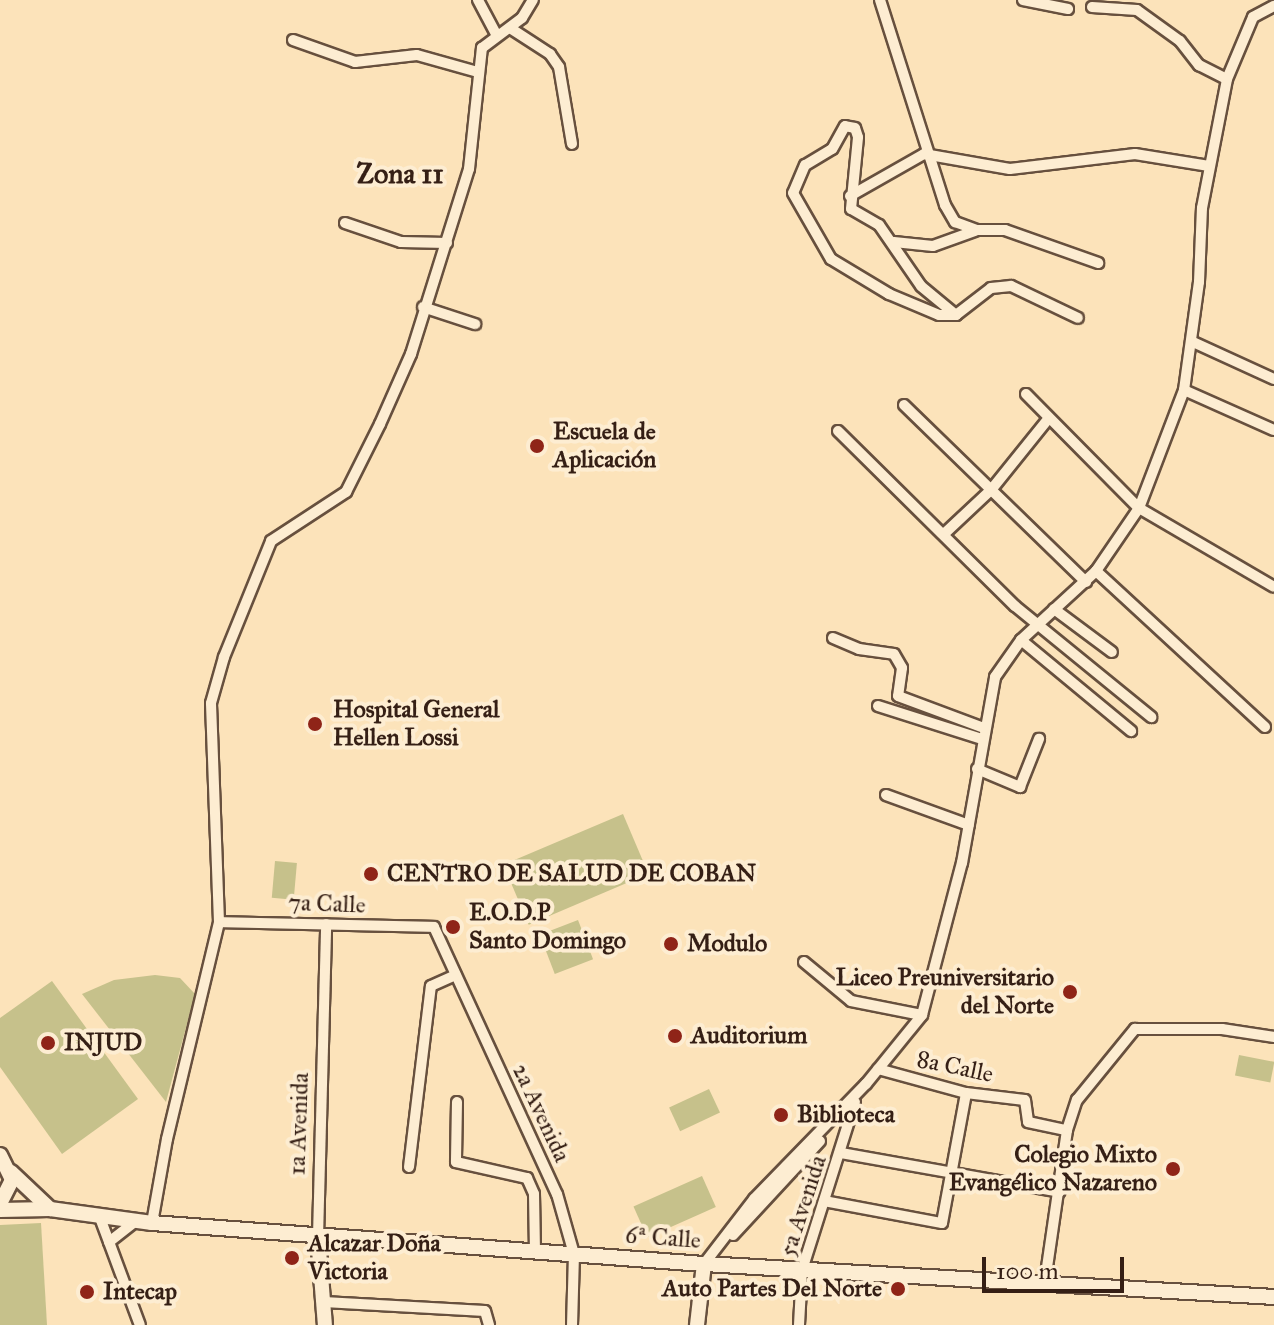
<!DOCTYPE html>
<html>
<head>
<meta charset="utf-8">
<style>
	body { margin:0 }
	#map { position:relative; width:1274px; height:1325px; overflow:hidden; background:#fce3ba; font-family:"IM FELL Great Primer",serif }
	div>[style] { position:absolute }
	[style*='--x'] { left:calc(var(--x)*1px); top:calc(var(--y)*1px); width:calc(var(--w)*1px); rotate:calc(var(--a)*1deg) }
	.green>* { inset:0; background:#c6c18b; transform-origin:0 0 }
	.roads { filter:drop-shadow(2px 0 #67503e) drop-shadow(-2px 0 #67503e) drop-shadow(0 2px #67503e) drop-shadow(0 -2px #67503e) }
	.street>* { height:10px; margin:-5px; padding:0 5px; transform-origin:5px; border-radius:5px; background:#fdedd2 }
	.secondary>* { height:14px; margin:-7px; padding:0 7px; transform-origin:7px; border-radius:7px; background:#fdedd2 }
	.dots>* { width:22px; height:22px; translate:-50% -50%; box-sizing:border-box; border:4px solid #fdedd2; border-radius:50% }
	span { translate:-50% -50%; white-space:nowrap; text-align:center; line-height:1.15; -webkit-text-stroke:8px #fdedd2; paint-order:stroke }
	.poi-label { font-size:24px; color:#351f15; font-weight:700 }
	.left { translate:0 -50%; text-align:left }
	.right { translate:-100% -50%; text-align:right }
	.street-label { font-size:24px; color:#351f15 }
	.quarter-label { font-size:28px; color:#351f15; font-weight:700 }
	.scale { position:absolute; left:982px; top:1257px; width:142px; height:36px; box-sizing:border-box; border:4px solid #351f15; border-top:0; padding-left:10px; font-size:24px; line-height:28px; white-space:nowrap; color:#351f15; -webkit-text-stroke:6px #fdedd2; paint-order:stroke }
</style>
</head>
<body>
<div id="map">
	<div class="green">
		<div style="left:623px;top:814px;width:65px;height:130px;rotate:67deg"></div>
		<div style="left:275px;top:861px;width:22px;height:37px;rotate:5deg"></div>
		<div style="left:578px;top:920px;width:42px;height:41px;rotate:69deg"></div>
		<div style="clip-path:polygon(155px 975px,180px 978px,195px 994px,166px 1102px,82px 994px,114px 980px)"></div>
		<div style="clip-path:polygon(52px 981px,138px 1099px,62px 1154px,0 1067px,0 1018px)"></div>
		<div style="left:1239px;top:1055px;width:36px;height:21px;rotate:11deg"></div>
		<div style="left:709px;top:1089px;width:26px;height:44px;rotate:65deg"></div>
		<div style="left:702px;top:1176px;width:34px;height:75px;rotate:66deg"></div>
		<div style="clip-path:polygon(41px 1223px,47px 1325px,0 1325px,0 1225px)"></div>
	</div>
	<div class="roads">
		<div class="street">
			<div style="--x:478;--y:0;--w:40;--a:62"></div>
			<div style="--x:880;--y:0;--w:215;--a:72.4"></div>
			<div style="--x:945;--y:205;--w:20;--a:60"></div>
			<div style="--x:955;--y:222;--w:23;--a:20"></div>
			<div style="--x:977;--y:230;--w:28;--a:0"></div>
			<div style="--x:1005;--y:230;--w:99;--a:19.5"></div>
			<div style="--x:1023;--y:0;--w:46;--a:11.3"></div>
			<div style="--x:1092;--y:7;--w:45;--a:3.8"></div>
			<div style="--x:1137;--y:10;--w:53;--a:35.8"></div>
			<div style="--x:1180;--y:41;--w:31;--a:52"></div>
			<div style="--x:1199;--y:65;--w:31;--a:27"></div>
			<div style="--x:510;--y:28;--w:48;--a:33"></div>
			<div style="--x:550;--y:54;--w:16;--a:55"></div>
			<div style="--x:559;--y:67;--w:78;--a:80.4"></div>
			<div style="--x:293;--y:40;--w:66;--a:19.5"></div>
			<div style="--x:355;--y:62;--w:62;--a:-6.4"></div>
			<div style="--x:417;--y:55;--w:63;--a:15.6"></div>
			<div style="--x:850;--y:196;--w:85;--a:-29.6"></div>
			<div style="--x:924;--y:154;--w:87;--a:9.9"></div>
			<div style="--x:1010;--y:169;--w:126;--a:-6.8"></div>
			<div style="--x:1135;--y:154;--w:75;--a:9.2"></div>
			<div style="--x:345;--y:223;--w:59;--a:18.7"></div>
			<div style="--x:401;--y:242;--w:46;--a:1.2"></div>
			<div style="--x:894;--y:242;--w:39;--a:6"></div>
			<div style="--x:933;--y:246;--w:45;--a:-19.7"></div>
			<div style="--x:423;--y:307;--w:55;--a:18.1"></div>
			<div style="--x:956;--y:315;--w:45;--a:-140.4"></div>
			<div style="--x:921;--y:286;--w:74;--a:-124.5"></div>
			<div style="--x:879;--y:225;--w:32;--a:-150"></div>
			<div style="--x:851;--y:209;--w:72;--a:-84.4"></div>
			<div style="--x:858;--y:137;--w:9;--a:-108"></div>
			<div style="--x:855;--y:128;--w:10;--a:-169"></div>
			<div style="--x:845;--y:126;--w:26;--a:119"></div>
			<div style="--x:832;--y:149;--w:31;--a:149"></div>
			<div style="--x:805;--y:165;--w:30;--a:113"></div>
			<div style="--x:793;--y:193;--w:76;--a:60.1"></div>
			<div style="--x:831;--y:259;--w:68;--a:31.1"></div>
			<div style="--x:889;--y:294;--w:54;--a:22.8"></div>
			<div style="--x:939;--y:315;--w:17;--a:0"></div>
			<div style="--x:956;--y:315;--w:44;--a:-37.6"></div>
			<div style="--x:991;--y:288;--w:20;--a:-6"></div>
			<div style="--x:1011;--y:286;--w:74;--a:25.5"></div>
			<div style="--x:1193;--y:342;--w:89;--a:24.6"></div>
			<div style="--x:1184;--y:390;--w:98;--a:24"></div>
			<div style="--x:1026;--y:394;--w:161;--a:45.3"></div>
			<div style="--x:1139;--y:508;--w:156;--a:30.3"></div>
			<div style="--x:904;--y:405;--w:254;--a:44.2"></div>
			<div style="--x:838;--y:431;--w:249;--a:44.7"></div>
			<div style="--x:1015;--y:606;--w:176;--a:39.2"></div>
			<div style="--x:945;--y:533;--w:63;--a:-43.1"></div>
			<div style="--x:991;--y:490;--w:91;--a:-51.2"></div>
			<div style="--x:1096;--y:571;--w:230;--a:42.7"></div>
			<div style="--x:1054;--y:609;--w:72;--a:36.6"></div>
			<div style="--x:833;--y:638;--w:28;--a:23"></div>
			<div style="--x:859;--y:649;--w:35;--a:8"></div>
			<div style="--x:894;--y:654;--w:16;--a:60"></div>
			<div style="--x:902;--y:668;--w:28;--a:98"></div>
			<div style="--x:898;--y:696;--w:92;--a:20.4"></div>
			<div style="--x:1021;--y:640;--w:143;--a:39.6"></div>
			<div style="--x:878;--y:706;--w:109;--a:17.6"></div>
			<div style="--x:977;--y:769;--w:47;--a:22.7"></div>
			<div style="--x:1020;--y:787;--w:52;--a:-68.4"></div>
			<div style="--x:886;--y:795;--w:88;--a:19.9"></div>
			<div style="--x:219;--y:922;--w:215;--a:1.3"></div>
			<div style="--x:434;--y:927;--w:294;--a:65.3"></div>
			<div style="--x:557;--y:1194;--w:62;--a:74.2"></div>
			<div style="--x:574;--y:1254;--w:71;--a:91.6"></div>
			<div style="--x:804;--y:962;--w:61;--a:39.7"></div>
			<div style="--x:851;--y:1001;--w:72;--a:11.2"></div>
			<div style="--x:878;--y:1069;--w:91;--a:15.3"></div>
			<div style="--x:966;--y:1093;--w:59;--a:6.8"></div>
			<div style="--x:1025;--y:1100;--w:22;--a:82"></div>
			<div style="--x:1028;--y:1122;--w:40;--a:12"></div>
			<div style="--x:457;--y:1102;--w:60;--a:91"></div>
			<div style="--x:456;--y:1162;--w:73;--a:12.7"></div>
			<div style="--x:527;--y:1178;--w:17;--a:66"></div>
			<div style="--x:534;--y:1194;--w:56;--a:89"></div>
			<div style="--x:841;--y:1153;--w:222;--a:10.1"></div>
			<div style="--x:409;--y:1167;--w:182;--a:-83.1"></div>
			<div style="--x:431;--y:986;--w:27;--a:-24"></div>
			<div style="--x:824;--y:1201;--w:120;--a:10.6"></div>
			<div style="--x:942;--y:1223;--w:132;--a:-79.5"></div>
			<div style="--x:99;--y:1215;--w:117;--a:69.6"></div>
			<div style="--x:152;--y:1223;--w:85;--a:-79.9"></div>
			<div style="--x:167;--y:1139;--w:223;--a:-76.5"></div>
			<div style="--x:219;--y:922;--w:219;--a:-92.1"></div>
			<div style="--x:211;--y:703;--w:48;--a:-74.2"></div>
			<div style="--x:224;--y:657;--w:125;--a:-67.9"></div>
			<div style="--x:271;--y:541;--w:90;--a:-33.2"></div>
			<div style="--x:346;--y:492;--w:76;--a:-63.4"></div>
			<div style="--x:380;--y:424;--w:77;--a:-66.1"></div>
			<div style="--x:411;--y:354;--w:194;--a:-72.6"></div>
			<div style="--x:469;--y:169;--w:122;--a:-83.9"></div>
			<div style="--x:482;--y:48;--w:50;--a:-36.9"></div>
			<div style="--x:522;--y:18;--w:21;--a:-59"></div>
			<div style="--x:733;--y:1235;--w:128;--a:-47.2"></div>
			<div style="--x:318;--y:1237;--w:313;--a:-88.5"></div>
			<div style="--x:109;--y:1242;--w:36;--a:-38"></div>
			<div style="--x:704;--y:1264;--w:82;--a:-52.4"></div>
			<div style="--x:754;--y:1199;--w:161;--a:-45.8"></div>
			<div style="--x:866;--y:1084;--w:89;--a:-50.9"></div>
			<div style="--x:922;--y:1015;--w:157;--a:-75.3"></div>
			<div style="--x:962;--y:863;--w:189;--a:-79.9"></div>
			<div style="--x:995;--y:677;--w:45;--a:-54.9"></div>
			<div style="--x:1021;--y:640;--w:102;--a:-42.6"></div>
			<div style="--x:1096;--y:571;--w:76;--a:-55.7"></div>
			<div style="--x:1139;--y:508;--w:126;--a:-69.1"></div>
			<div style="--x:1184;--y:390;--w:109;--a:-82.1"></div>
			<div style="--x:1199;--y:282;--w:74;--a:-87.7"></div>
			<div style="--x:1202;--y:208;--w:131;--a:-79"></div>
			<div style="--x:1227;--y:79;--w:67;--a:-67.2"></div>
			<div style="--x:1253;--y:17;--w:24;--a:-28"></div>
			<div style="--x:1045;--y:1281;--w:153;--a:-81.7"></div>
			<div style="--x:1067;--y:1130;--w:32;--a:-72"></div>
			<div style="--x:1077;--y:1100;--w:92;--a:-50.8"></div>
			<div style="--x:1135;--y:1029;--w:87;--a:0"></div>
			<div style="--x:1222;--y:1029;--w:53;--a:8.7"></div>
			<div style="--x:324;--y:1302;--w:161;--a:3.2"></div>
			<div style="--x:485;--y:1311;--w:15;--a:74"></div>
			<div style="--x:799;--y:1325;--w:55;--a:-86.9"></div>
			<div style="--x:802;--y:1270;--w:176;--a:-72.5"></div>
		</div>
		<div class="secondary">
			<div style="--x:0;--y:1155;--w:28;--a:64"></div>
			<div style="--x:12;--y:1180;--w:27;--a:117"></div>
			<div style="--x:11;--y:1172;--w:54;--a:43.5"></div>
			<div style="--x:0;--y:1210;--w:50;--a:-1.1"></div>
			<div style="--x:50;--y:1209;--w:103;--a:7.8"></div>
			<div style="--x:152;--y:1223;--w:554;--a:4.25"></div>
			<div style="--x:704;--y:1264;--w:571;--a:3.31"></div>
			<div style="--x:318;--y:1237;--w:88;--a:85.5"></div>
			<div style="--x:697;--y:1325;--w:61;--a:-83.5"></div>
		</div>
	</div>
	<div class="dots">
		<div style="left:537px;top:446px;background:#8f2418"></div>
		<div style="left:315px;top:724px;background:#8f2418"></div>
		<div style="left:371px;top:874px;background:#8f2418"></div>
		<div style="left:453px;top:927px;background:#8f2418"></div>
		<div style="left:671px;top:944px;background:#8f2418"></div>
		<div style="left:1070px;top:992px;background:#8f2418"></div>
		<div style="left:675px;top:1036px;background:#8f2418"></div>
		<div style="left:48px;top:1043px;background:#8f2418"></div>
		<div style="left:781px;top:1115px;background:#8f2418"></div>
		<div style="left:1173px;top:1169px;background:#8f2418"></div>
		<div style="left:292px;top:1258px;background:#8f2418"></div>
		<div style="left:898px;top:1289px;background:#8f2418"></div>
		<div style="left:87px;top:1292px;background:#8f2418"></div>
	</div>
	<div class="poi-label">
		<span class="left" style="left:553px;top:446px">Escuela de<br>Aplicación</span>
		<span class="left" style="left:333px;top:724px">Hospital General<br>Hellen Lossi</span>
		<span class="left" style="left:387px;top:874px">CENTRO DE SALUD DE COBAN</span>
		<span class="left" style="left:469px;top:927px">E.O.D.P<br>Santo Domingo</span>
		<span class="left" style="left:687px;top:944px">Modulo</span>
		<span class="right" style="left:1054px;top:992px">Liceo Preuniversitario<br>del Norte</span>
		<span class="left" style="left:691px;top:1036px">Auditorium</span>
		<span class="left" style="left:64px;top:1043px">INJUD</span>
		<span class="left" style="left:797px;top:1115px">Biblioteca</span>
		<span class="right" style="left:1157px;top:1169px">Colegio Mixto<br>Evangélico Nazareno</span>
		<span class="left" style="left:308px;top:1258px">Alcazar Doña<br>Victoria</span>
		<span class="right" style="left:882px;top:1289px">Auto Partes Del Norte</span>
		<span class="left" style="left:103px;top:1292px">Intecap</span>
	</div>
	<div class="street-label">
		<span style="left:327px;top:904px;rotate:2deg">7a Calle</span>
		<span style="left:955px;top:1067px;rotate:12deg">8a Calle</span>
		<span style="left:541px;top:1113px;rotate:65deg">2a Avenida</span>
		<span style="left:299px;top:1124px;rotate:-88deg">1a Avenida</span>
		<span style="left:803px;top:1206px;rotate:-72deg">5a Avenida</span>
		<span style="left:663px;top:1238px;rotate:4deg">6ª Calle</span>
	</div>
	<div class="quarter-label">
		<span style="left:400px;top:174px">Zona 11</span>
	</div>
	<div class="scale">100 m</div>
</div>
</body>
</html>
